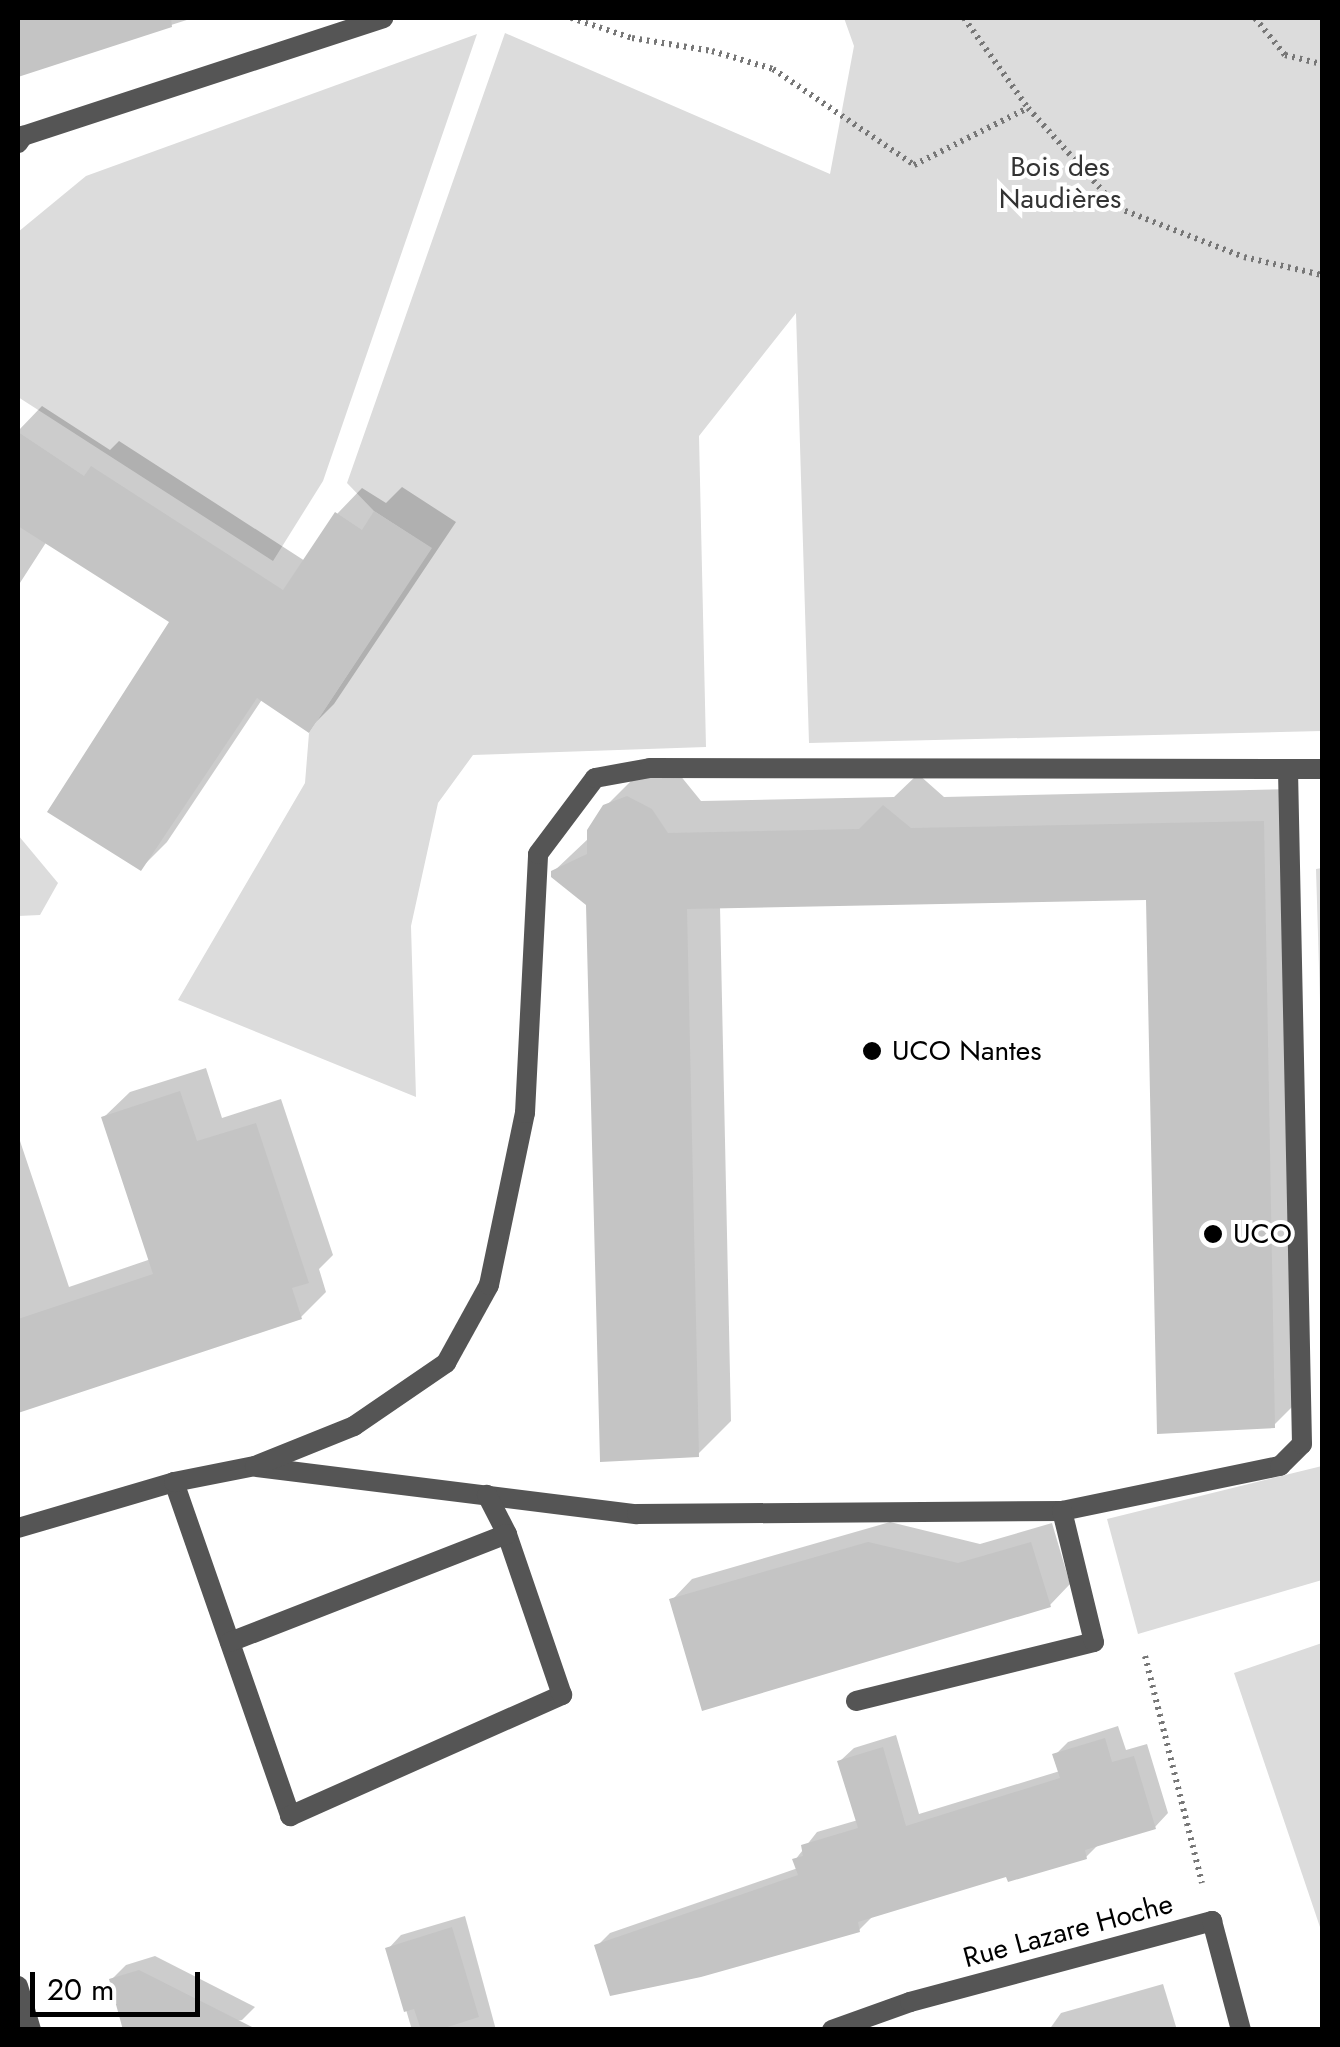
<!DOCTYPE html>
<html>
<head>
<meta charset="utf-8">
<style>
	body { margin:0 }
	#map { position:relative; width:1340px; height:2047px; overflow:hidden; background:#fff; font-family:Jost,sans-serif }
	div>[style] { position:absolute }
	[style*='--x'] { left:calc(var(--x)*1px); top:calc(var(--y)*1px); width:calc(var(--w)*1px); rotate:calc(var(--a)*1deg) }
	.green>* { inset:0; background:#dcdcdc }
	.shadow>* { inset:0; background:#0003 }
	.building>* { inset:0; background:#c4c4c4 }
	.path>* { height:6px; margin-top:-3px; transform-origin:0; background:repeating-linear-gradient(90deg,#777 0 2.5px,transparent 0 7.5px) }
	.service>* { height:20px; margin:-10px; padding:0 10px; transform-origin:10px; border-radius:10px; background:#555 }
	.minor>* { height:20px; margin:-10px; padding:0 10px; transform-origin:10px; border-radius:10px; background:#555 }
	.tertiary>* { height:20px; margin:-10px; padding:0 10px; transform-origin:10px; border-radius:10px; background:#555 }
	.dots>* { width:28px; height:28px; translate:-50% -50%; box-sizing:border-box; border:5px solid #fff; border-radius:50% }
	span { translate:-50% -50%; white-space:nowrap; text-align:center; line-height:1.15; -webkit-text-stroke:8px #fff; paint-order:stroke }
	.park-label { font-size:28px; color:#333 }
	.poi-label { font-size:28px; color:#000 }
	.left { translate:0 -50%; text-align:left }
	.street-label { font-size:28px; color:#000 }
	.frame { position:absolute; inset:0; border:20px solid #000; pointer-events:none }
	.scale { position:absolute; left:30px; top:1972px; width:170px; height:45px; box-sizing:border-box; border:5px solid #000; border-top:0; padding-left:12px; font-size:30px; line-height:35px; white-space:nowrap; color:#000; -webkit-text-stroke:8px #fff; paint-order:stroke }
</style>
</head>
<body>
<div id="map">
	<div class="green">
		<div style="clip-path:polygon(844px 18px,1322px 18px,1322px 731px,809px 743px,796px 313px,699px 436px,706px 747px,473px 755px,438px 803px,411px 926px,416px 1097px,178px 1000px,305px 783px,309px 733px,431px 548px,374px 511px,347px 483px,505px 33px,830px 174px,854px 46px)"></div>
		<div style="clip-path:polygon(477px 34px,323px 481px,273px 561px,18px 397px,18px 232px,86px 176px)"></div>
		<div style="clip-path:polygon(18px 835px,58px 883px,40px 915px,18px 916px)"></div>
		<div style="clip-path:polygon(1322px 868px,1322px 1066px,1316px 869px)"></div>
		<div style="clip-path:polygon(1322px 1466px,1322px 1580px,1138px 1634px,1107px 1519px)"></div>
		<div style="clip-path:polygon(1322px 1643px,1322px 1933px,1234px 1673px)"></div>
	</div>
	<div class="shadow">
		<div style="clip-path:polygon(18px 18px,193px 18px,18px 74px)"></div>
		<div style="clip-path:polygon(42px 406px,110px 450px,119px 441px,305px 561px,337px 514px,362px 488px,386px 503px,402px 487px,456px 522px,334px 704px,309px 729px,263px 698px,167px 842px,141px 868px,173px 622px,47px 541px,18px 586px,18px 431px)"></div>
		<div style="clip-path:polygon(675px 769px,701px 801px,894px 797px,918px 774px,944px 797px,1296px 789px,1306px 1393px,1273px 1426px,1148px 898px,720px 906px,731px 1421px,698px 1454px,588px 904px,553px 872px,589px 838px,605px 807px,639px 773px)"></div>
		<div style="clip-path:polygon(206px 1068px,222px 1118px,281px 1099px,333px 1255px,319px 1269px,326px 1292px,301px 1317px,18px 1410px,18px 1135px,69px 1287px,151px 1259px,104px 1117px,130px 1092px)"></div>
		<div style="clip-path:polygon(890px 1522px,980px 1544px,1052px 1523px,1070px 1584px,1050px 1605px,672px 1600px,692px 1579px)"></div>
		<div style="clip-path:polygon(1118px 1726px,1126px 1750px,1147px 1744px,1168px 1813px,1155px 1827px,1100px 1843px,1086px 1857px,1007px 1874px,873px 1916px,859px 1930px,597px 1946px,610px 1933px,798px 1868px,795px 1860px,817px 1832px,858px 1820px,840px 1761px,854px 1748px,896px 1735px,919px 1814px,1060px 1771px,1055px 1755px,1068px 1742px)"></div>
		<div style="clip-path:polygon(465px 1916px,496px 2030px,412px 2030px,388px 1949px,401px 1935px)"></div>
		<div style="clip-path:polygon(155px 1956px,255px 2007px,242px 2020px,216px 2025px,111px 1980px,126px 1965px)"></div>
		<div style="clip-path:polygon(1163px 1984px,1177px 2030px,1049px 2030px,1061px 2013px)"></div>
	</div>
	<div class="building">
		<div style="clip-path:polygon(18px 18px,171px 18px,172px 27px,18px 77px)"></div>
		<div style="clip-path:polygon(18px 432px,84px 476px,91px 466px,283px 590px,335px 512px,362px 530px,374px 511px,432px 548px,309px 733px,257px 698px,141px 871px,47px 812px,169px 622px,18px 526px)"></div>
		<div style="clip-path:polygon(627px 796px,652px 809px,668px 833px,859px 829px,883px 805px,911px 828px,1264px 821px,1275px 1428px,1157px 1434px,1146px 900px,687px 909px,699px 1457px,600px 1462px,586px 905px,551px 877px,551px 871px,587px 854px,587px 830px,603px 805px)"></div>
		<div style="clip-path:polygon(180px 1091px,197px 1141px,256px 1123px,309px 1283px,292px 1288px,302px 1319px,18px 1413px,18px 1319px,153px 1274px,101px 1117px)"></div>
		<div style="clip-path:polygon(868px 1542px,958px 1563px,1031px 1542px,1051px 1607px,702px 1711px,669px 1599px)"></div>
		<div style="clip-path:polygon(1105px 1738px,1112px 1762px,1134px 1756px,1156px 1829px,1085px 1850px,1087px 1859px,1008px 1882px,1006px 1877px,858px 1922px,860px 1932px,701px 1977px,610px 1996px,594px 1945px,798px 1875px,792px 1859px,803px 1856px,801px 1845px,858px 1828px,837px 1761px,883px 1747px,906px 1826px,1060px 1778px,1052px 1754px)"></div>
		<div style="clip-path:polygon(452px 1927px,479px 2017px,438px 2030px,421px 2030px,414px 2009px,404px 2012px,385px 1948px)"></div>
		<div style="clip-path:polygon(139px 1970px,258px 2030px,123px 2030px,109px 1979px)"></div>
	</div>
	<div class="path">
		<div style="--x:571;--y:18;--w:64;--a:18.2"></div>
		<div style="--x:632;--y:38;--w:81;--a:9.2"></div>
		<div style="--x:712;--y:51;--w:64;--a:16.4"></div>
		<div style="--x:773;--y:69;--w:171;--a:34.2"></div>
		<div style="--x:914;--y:165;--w:127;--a:-26.6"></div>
		<div style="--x:964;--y:18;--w:110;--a:54.6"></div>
		<div style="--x:1028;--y:108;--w:135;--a:48"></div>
		<div style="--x:1118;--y:208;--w:135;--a:21.3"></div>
		<div style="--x:1244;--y:257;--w:80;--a:13"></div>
		<div style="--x:1255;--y:18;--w:48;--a:51"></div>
		<div style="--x:1285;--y:55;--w:38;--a:14"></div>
		<div style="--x:1145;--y:1656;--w:234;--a:75.9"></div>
	</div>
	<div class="service">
		<div style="--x:18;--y:143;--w:9;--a:-54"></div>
		<div style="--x:23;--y:136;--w:379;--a:-18.1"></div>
		<div style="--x:257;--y:1467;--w:383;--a:7.1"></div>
		<div style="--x:637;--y:1514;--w:425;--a:-0.4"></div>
		<div style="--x:1062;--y:1511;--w:223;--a:-11.7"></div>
		<div style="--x:1280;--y:1466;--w:31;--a:-45"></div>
		<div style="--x:1302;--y:1444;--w:675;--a:-91.19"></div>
		<div style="--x:174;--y:1482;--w:354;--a:70.8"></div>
		<div style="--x:290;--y:1816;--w:298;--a:-24"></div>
		<div style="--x:562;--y:1695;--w:170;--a:-108.9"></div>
		<div style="--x:507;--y:1534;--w:44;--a:-117.1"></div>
		<div style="--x:18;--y:1528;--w:163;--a:-16.4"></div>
		<div style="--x:174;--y:1482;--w:83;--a:-11.2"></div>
		<div style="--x:255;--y:1466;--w:107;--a:-22"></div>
		<div style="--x:354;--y:1426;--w:112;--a:-34.4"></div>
		<div style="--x:446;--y:1363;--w:89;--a:-61.1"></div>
		<div style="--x:489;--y:1285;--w:176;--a:-78.2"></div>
		<div style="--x:525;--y:1113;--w:259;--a:-87.1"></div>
		<div style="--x:538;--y:854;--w:95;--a:-53.1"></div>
		<div style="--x:595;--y:778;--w:56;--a:-10.3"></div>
		<div style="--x:650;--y:768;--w:672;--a:0.09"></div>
		<div style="--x:230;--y:1642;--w:297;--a:-21.3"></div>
		<div style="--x:856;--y:1701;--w:245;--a:-13.9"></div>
		<div style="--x:1094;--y:1642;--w:135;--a:-103.7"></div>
	</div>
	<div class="minor">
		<div style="--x:832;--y:2030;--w:83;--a:-19.7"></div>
		<div style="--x:910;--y:2002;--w:313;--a:-15"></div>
		<div style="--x:1212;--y:1921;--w:113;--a:75.1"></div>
	</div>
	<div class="tertiary">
		<div style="--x:18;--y:1986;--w:46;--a:73.5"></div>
	</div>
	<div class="dots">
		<div style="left:872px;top:1051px;background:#000"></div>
		<div style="left:1213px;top:1234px;background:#000"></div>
	</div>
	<div class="park-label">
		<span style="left:1060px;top:183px">Bois des<br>Naudières</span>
	</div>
	<div class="poi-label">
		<span class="left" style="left:892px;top:1051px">UCO Nantes</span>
		<span class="left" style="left:1233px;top:1234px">UCO</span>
	</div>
	<div class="street-label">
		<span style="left:1068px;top:1931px;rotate:-15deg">Rue Lazare Hoche</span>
	</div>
	<div class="frame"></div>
	<div class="scale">20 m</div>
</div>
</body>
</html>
